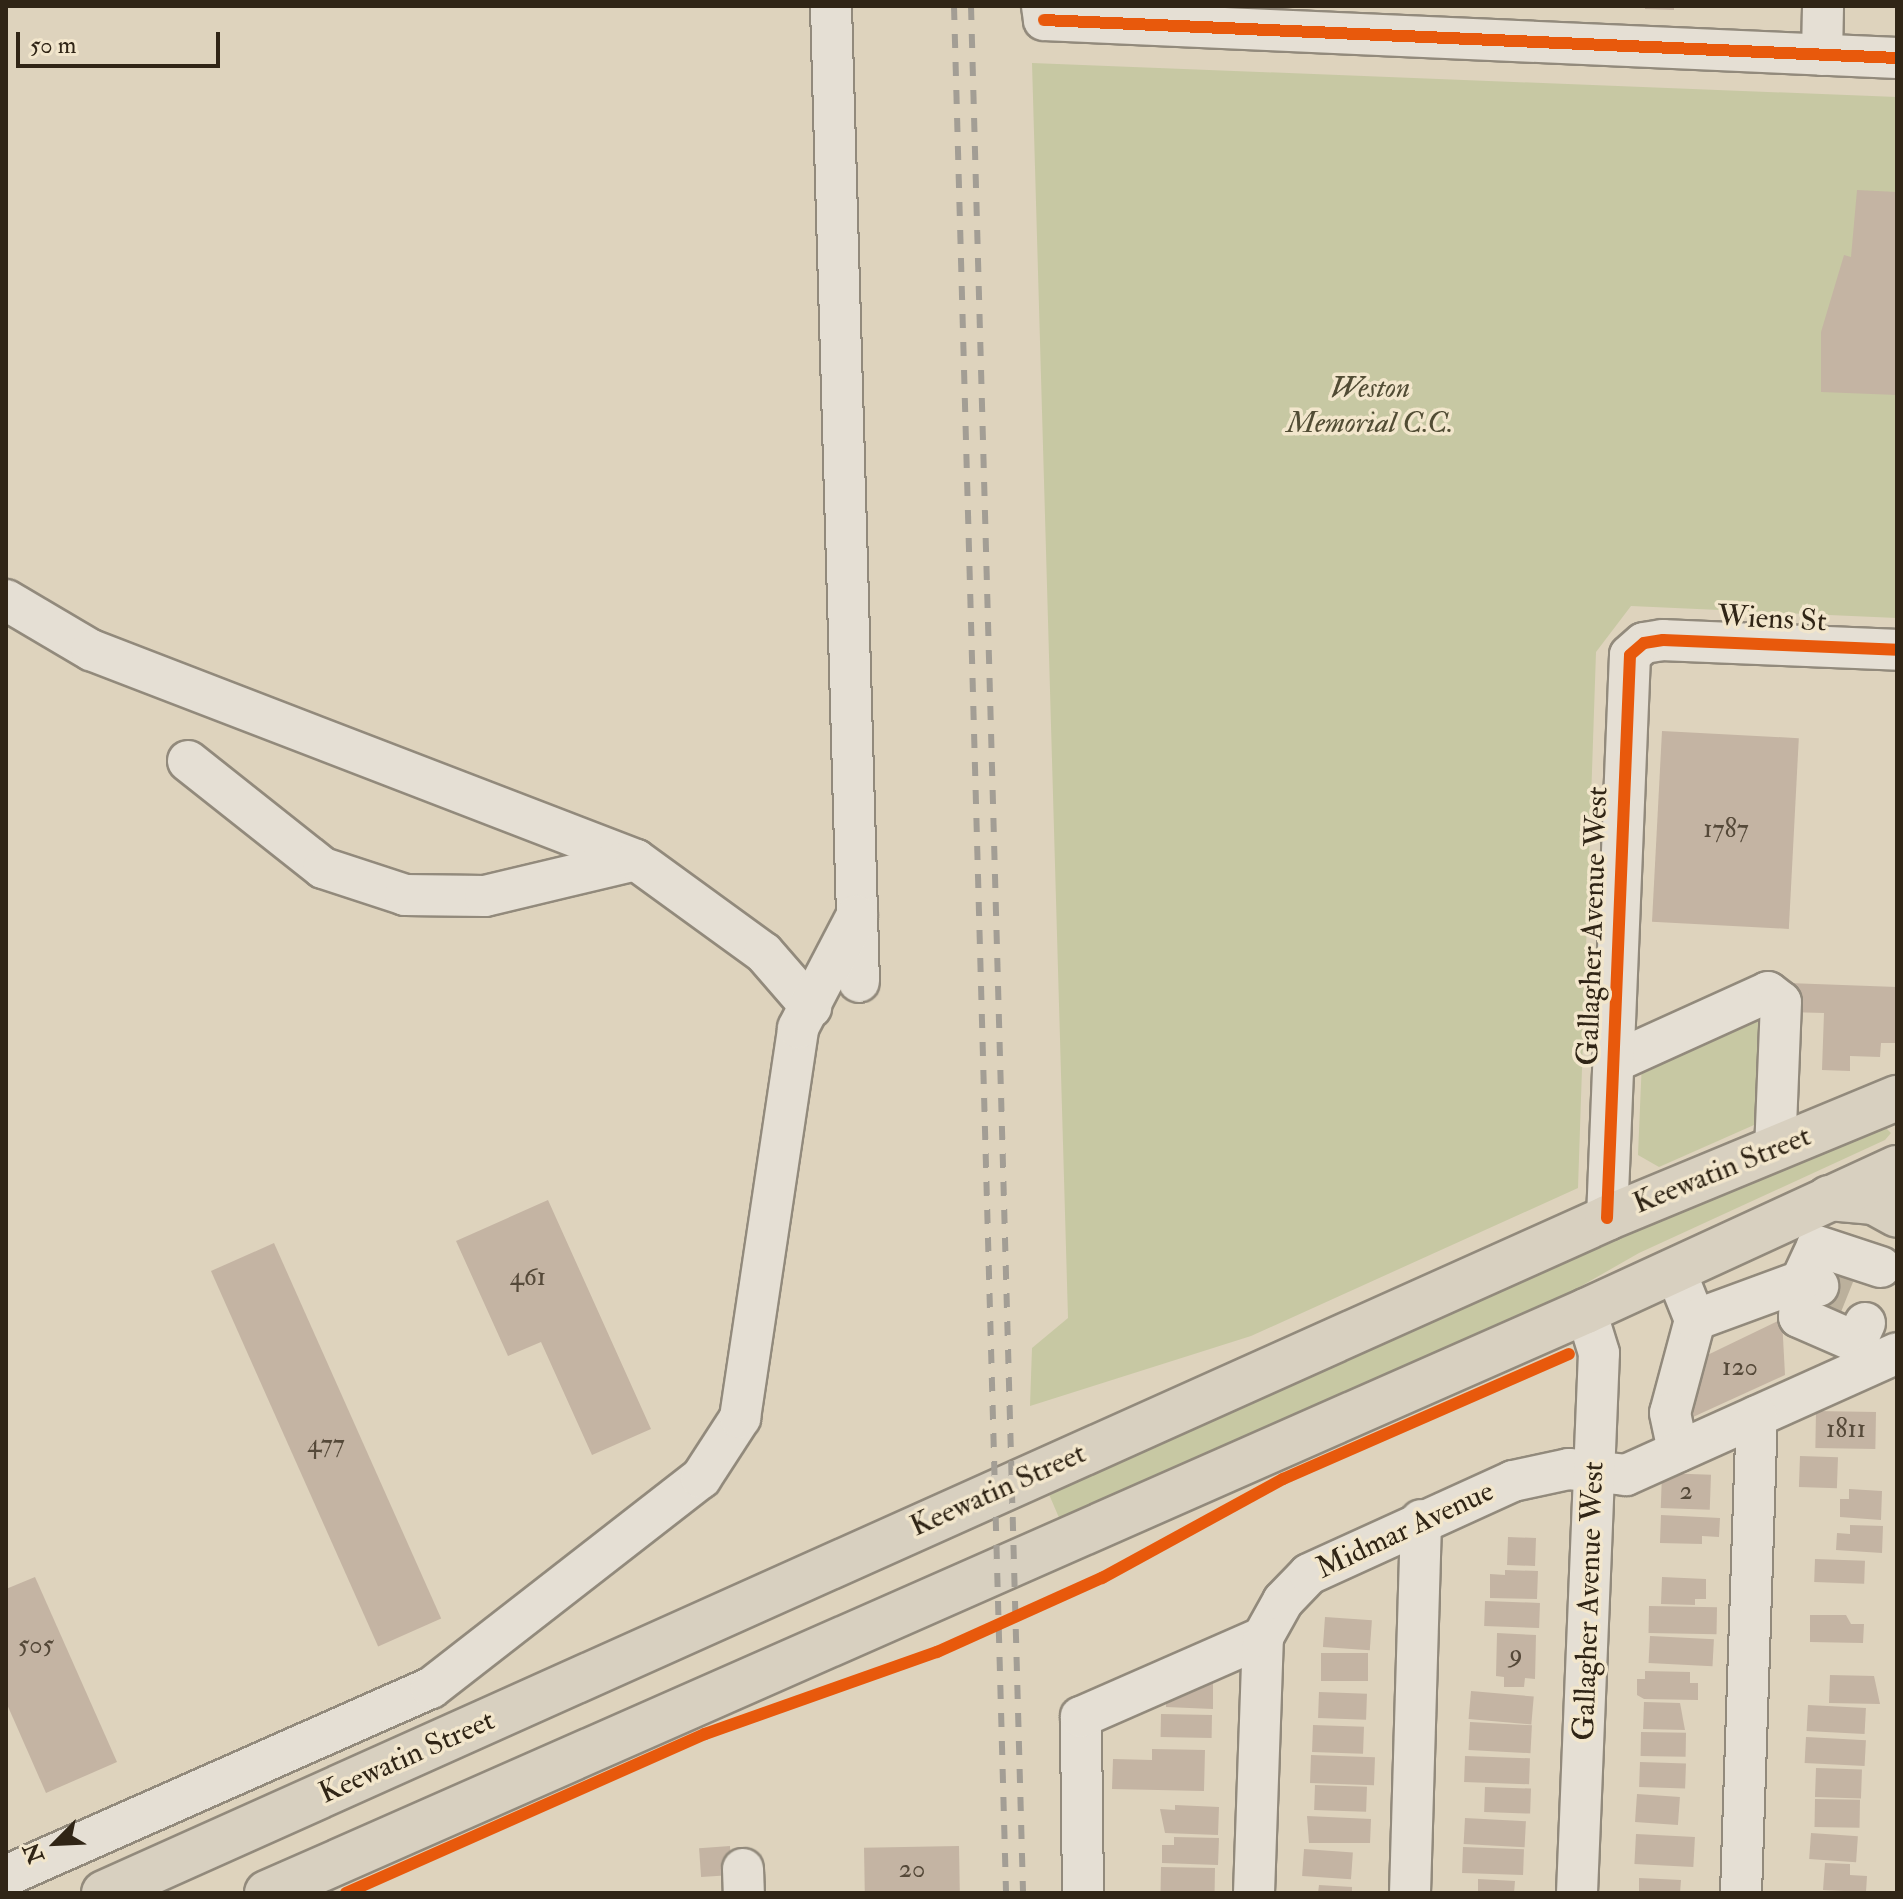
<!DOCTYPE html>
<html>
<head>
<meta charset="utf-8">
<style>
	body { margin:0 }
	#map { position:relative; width:1903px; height:1899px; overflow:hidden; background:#ded3bd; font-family:"IM FELL Double Pica",serif }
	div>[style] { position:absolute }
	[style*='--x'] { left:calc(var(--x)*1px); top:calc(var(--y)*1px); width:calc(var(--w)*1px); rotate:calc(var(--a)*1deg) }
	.green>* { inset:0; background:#c7c8a3 }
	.building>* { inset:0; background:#c4b4a3; transform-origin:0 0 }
	.minor-tunnel>* { height:40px; margin-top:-20px; transform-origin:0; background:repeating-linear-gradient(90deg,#bbb09c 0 40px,transparent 0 60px) }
	.roads { filter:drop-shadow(2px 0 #928a7c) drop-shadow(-2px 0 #928a7c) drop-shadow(0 2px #928a7c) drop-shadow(0 -2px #928a7c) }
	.minor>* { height:40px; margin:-20px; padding:0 20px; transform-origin:20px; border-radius:20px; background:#e5dfd4 }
	.major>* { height:44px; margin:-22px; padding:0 22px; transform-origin:22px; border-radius:22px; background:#d8d0c0 }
	.rail>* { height:6px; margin-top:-3px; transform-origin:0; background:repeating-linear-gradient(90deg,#a39e95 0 14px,transparent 0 28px) }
	.cycleway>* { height:12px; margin:-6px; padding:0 6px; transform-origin:6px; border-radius:6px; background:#e8590c }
	span { translate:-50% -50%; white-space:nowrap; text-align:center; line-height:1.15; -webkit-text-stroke:7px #f2e6cc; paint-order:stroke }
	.number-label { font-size:26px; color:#554939 }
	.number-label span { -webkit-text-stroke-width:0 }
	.park-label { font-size:30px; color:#514c34; font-style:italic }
	.street-label { font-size:30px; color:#302516 }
	.frame { position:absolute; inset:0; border:8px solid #302516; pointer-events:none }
	.north { position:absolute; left:16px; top:1803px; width:80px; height:80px; -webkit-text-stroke:6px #f2e6cc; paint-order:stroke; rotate:246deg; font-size:22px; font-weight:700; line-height:32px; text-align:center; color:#302516 }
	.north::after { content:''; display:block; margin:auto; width:28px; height:36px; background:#302516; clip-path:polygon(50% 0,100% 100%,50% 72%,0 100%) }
	.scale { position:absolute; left:16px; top:32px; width:204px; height:36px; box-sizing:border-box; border:4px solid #302516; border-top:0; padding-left:10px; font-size:24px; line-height:28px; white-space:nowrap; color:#302516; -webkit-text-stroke:6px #f2e6cc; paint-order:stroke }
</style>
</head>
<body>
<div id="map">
	<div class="green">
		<div style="clip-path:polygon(1032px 63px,1897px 97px,1897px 618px,1631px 606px,1596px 652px,1578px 1188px,1251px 1336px,1030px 1406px,1032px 1348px,1068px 1318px)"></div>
		<div style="clip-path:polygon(1767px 1013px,1763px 1121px,1659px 1167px,1638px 1155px,1642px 1060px)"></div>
		<div style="clip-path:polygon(1884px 1126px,1891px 1133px,1885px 1140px,1639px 1253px,1562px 1297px,1060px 1520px,1045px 1485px,1395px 1328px)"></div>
	</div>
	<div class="building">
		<div style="clip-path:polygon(1645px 6px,1674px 6px,1674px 10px,1645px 9px)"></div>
		<div style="clip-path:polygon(1857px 190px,1897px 192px,1897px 395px,1821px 392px,1821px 332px,1844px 255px,1851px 257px)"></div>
		<div style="left:1662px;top:731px;width:137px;height:191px;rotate:3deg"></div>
		<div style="clip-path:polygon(1788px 983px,1897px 987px,1897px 1043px,1881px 1043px,1880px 1057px,1850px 1056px,1850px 1071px,1822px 1070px,1824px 1013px,1787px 1012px)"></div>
		<div style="clip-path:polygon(548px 1200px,651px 1429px,592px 1455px,541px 1342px,508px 1356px,456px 1241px)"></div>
		<div style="left:274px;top:1243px;width:411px;height:69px;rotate:66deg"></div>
		<div style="left:1828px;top:1258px;width:31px;height:62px;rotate:21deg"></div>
		<div style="clip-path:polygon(1782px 1319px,1785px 1375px,1693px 1417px,1695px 1361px)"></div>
		<div style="left:1816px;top:1411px;width:60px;height:37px;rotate:1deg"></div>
		<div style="left:1800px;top:1456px;width:38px;height:31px;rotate:2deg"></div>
		<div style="left:1662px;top:1473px;width:49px;height:35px;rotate:2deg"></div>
		<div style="clip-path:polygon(1849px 1489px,1882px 1491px,1881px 1520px,1840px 1517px,1840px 1499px,1849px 1499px)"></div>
		<div style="clip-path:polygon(1661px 1515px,1720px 1518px,1719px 1537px,1702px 1536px,1702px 1544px,1660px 1543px)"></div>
		<div style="clip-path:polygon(1850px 1525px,1883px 1526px,1882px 1553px,1836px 1550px,1837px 1533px,1850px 1534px)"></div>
		<div style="left:1508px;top:1537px;width:28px;height:28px;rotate:2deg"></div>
		<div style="left:1815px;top:1559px;width:50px;height:23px;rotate:2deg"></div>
		<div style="clip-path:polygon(1505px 1570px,1538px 1571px,1537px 1599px,1490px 1598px,1490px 1574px,1505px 1575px)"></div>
		<div style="clip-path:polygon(35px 1577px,117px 1762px,46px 1793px,6px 1702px,6px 1589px)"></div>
		<div style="clip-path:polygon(1662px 1577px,1706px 1579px,1706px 1599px,1695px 1599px,1695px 1605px,1661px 1604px)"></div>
		<div style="left:1485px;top:1601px;width:55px;height:25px;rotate:2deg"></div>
		<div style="left:1649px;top:1606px;width:68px;height:27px;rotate:1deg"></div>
		<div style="clip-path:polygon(1810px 1615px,1846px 1615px,1851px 1624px,1864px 1624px,1863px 1643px,1810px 1642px)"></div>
		<div style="left:1325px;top:1617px;width:47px;height:30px;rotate:4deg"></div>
		<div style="clip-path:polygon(1497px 1633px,1536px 1635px,1535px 1679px,1525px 1678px,1524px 1687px,1504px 1687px,1504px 1677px,1496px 1676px)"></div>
		<div style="left:1650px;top:1636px;width:64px;height:27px;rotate:3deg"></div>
		<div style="left:1321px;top:1653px;width:47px;height:28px"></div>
		<div style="clip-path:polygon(1645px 1671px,1690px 1672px,1690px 1683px,1698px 1683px,1698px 1700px,1644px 1699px,1637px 1695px,1637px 1679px,1645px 1679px)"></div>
		<div style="clip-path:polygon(1830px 1675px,1874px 1676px,1880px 1704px,1829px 1703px)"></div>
		<div style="clip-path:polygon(1178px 1680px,1213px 1682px,1213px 1709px,1166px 1707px,1166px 1686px)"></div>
		<div style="left:1471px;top:1691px;width:63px;height:28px;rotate:5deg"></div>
		<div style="left:1319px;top:1692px;width:48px;height:26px;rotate:2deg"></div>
		<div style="clip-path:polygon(1644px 1702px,1680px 1703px,1685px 1730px,1643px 1729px)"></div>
		<div style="left:1808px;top:1705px;width:58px;height:26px;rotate:3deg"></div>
		<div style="left:1161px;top:1714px;width:51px;height:23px;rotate:1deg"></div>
		<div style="left:1470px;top:1722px;width:62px;height:28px;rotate:3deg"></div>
		<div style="left:1313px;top:1725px;width:51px;height:27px;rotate:2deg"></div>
		<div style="left:1641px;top:1732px;width:45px;height:24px;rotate:1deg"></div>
		<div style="left:1806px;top:1737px;width:60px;height:26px;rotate:3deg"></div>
		<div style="clip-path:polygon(1152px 1749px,1205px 1750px,1204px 1791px,1112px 1789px,1113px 1759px,1152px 1760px)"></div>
		<div style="left:1311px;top:1755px;width:64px;height:28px;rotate:2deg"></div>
		<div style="left:1465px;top:1756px;width:65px;height:26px;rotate:2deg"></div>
		<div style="left:1640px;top:1762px;width:46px;height:25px;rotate:2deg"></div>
		<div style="left:1816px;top:1768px;width:46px;height:29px;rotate:2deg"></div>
		<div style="left:1315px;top:1785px;width:52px;height:25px;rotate:2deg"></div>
		<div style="left:1485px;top:1787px;width:46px;height:25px;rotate:2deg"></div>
		<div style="left:1637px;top:1794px;width:43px;height:28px;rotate:4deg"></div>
		<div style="left:1815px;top:1799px;width:45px;height:28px;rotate:1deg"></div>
		<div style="clip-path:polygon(1175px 1805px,1219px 1807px,1218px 1835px,1165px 1833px,1160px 1809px,1175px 1810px)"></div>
		<div style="clip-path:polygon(1307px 1816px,1371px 1819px,1370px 1843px,1309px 1843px)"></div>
		<div style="left:1465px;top:1818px;width:61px;height:26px;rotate:3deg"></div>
		<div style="left:1811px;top:1833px;width:47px;height:26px;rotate:4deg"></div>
		<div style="left:1636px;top:1834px;width:59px;height:30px;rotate:3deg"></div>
		<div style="clip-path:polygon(1174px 1837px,1219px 1838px,1218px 1865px,1162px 1863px,1162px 1845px,1174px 1845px)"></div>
		<div style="left:730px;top:1846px;width:29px;height:31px;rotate:86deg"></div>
		<div style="left:959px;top:1846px;width:47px;height:95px;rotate:89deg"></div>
		<div style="left:1463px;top:1847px;width:61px;height:26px;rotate:2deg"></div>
		<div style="left:1304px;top:1849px;width:49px;height:27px;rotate:4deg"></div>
		<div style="clip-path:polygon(1825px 1863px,1850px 1864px,1850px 1875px,1867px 1876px,1866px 1892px,1823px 1890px)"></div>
		<div style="left:1161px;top:1867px;width:54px;height:26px;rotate:1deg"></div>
		<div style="clip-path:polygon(1639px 1878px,1681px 1880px,1680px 1893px,1639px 1893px)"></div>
		<div style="clip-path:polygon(1478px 1879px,1515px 1881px,1514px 1893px,1478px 1893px)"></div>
		<div style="clip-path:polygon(1319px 1885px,1352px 1887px,1352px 1893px,1318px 1893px)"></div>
	</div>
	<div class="minor-tunnel">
		<div style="--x:1818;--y:1286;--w:31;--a:22"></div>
	</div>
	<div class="roads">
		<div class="minor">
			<div style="--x:831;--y:6;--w:976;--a:88.36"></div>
			<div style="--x:1042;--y:6;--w:14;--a:82"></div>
			<div style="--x:1044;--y:20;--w:854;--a:2.55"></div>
			<div style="--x:1822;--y:55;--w:49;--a:-88.8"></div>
			<div style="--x:6;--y:600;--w:99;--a:30.5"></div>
			<div style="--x:91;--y:650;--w:584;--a:21.07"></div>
			<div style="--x:188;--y:761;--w:172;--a:38.4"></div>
			<div style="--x:323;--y:868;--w:86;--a:18.2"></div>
			<div style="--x:405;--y:895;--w:80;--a:0.7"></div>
			<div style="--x:485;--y:896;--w:155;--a:-13.4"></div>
			<div style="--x:636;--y:860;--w:158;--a:36"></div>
			<div style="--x:764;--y:953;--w:72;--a:49"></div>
			<div style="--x:1614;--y:1062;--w:169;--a:-24.4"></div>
			<div style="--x:1768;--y:992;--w:16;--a:38"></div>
			<div style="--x:1781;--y:1002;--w:147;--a:92.3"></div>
			<div style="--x:1607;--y:1218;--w:563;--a:-87.66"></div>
			<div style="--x:1630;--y:655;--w:18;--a:-41"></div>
			<div style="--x:1644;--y:643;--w:19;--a:-9"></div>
			<div style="--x:1663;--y:640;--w:234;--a:2.4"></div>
			<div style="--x:1675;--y:1270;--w:54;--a:68.2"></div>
			<div style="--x:1695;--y:1320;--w:96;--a:105"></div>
			<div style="--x:1670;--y:1413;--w:39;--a:78"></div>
			<div style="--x:1695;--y:1320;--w:113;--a:-20.2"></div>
			<div style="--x:1801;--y:1281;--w:18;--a:16"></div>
			<div style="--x:1865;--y:1323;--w:21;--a:115"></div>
			<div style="--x:1856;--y:1342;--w:62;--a:-156.3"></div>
			<div style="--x:1799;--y:1317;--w:36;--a:-87"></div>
			<div style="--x:1801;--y:1281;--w:38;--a:-65"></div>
			<div style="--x:1817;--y:1246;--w:67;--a:18.2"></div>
			<div style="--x:743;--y:1869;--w:24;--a:88"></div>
			<div style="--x:6;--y:1876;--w:465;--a:-23.9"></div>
			<div style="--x:431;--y:1688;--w:342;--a:-37.9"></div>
			<div style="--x:701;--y:1478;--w:72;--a:-57"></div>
			<div style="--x:740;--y:1418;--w:394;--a:-81.5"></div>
			<div style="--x:798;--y:1028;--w:127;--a:-62.4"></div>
			<div style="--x:1083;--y:1893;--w:176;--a:-90.7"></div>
			<div style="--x:1081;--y:1717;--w:199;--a:-23.7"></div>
			<div style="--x:1254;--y:1893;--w:256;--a:-88"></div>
			<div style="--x:1263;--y:1637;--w:41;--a:-60.9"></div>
			<div style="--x:1283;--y:1601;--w:37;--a:-46"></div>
			<div style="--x:1309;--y:1574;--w:224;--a:-24.5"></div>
			<div style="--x:1513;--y:1481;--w:57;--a:-12.1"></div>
			<div style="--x:1569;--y:1469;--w:57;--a:6"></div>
			<div style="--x:1626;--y:1475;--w:297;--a:-24.2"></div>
			<div style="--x:1410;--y:1893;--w:373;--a:-88.3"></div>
			<div style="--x:1577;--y:1893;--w:540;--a:-87.67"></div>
			<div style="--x:1599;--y:1353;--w:44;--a:-107.2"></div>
			<div style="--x:1741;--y:1893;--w:477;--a:-88.1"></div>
		</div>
		<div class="major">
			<div style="--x:1829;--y:1198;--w:45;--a:5.1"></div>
			<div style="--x:1874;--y:1202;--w:26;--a:29"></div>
			<div style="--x:104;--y:1893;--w:1648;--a:-24.18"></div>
			<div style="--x:1607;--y:1218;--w:314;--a:-22.5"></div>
			<div style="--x:267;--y:1893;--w:1442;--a:-23.81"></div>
			<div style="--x:1586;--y:1311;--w:342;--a:-24.7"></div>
		</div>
	</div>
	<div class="rail">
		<div style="--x:954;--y:6;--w:1888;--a:88.42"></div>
		<div style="--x:971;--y:6;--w:1888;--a:88.42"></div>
	</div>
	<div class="cycleway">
		<div style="--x:1044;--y:20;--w:854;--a:2.55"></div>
		<div style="--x:1607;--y:1218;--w:563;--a:-87.66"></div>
		<div style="--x:1630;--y:655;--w:18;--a:-41"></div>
		<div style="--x:1644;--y:643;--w:19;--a:-9"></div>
		<div style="--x:1663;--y:640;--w:234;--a:2.4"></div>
		<div style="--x:346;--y:1893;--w:393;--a:-23.9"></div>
		<div style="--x:705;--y:1734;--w:246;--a:-19.5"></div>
		<div style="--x:937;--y:1652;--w:181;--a:-24.2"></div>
		<div style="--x:1102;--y:1578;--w:206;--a:-28.7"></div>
		<div style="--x:1283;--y:1479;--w:312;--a:-23.6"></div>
	</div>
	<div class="number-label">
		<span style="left:1726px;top:830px">1787</span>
		<span style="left:528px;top:1278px">461</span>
		<span style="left:1740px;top:1368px">120</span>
		<span style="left:1846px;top:1430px">1811</span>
		<span style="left:326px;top:1445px">477</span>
		<span style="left:1686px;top:1492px">2</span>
		<span style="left:36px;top:1646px">505</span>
		<span style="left:1516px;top:1655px">9</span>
		<span style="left:912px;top:1870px">20</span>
	</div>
	<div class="park-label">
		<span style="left:1370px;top:405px">Weston<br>Memorial C.C.</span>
	</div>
	<div class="street-label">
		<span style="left:1772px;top:619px;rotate:3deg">Wiens St</span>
		<span style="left:1593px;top:926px;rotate:-88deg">Gallagher Avenue West</span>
		<span style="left:1722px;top:1170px;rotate:-22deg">Keewatin Street</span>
		<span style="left:998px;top:1490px;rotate:-24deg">Keewatin Street</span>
		<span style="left:1405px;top:1530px;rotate:-25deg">Midmar Avenue</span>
		<span style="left:1589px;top:1601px;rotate:-88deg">Gallagher Avenue West</span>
		<span style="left:407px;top:1757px;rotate:-24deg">Keewatin Street</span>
	</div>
	<div class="frame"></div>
	<div class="north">N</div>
	<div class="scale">50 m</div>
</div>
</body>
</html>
